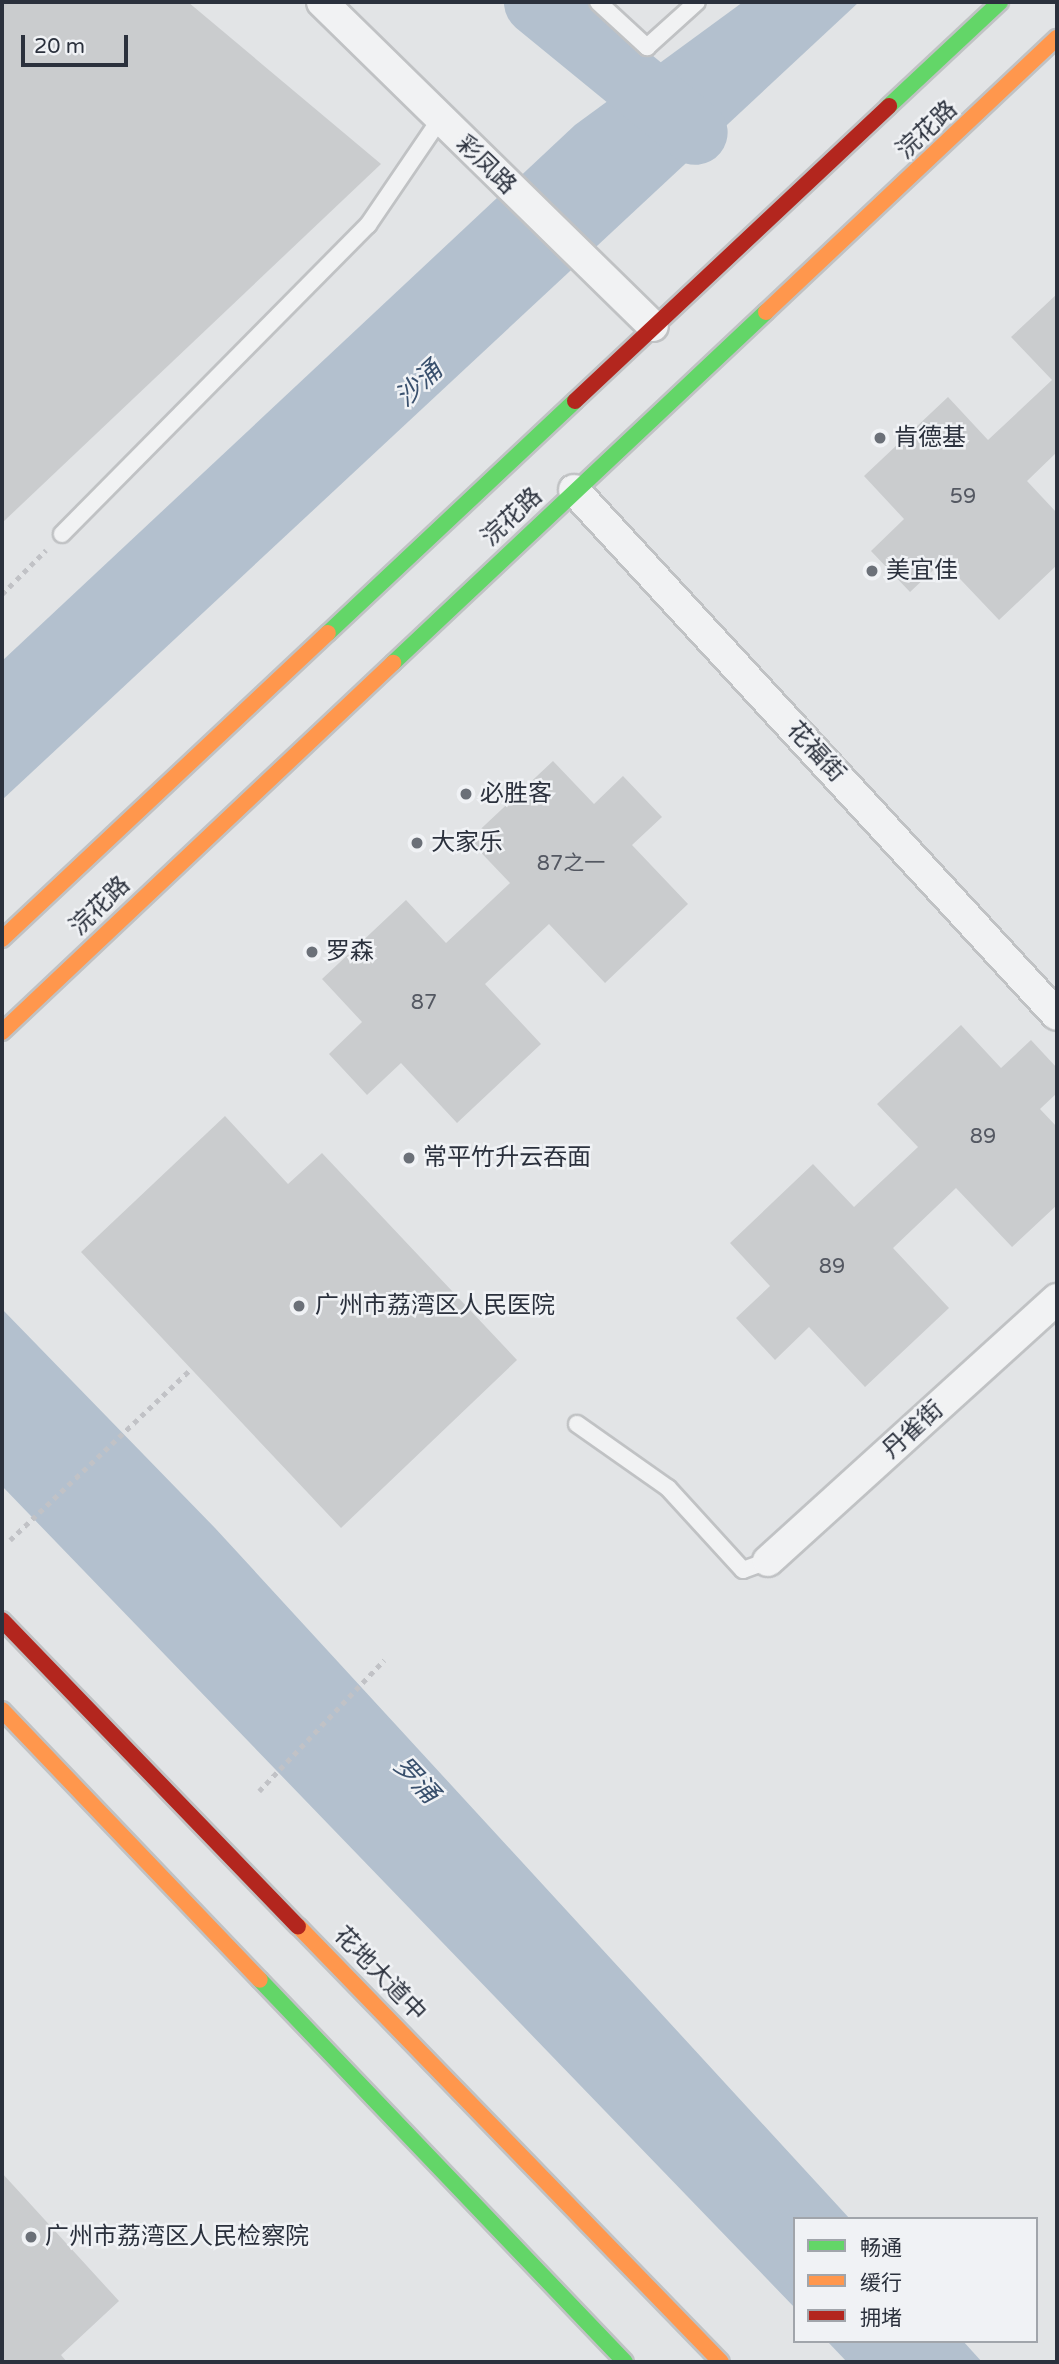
<!DOCTYPE html>
<html>
<head>
<meta charset="utf-8">
<style>
	body { margin:0 }
	#map { position:relative; width:1059px; height:2364px; overflow:hidden; background:#e2e4e6; font-family:"Varela Round","Noto Sans SC",sans-serif }
	div>[style] { position:absolute }
	[style*='--x'] { left:calc(var(--x)*1px); top:calc(var(--y)*1px); width:calc(var(--w)*1px); rotate:calc(var(--a)*1deg) }
	.water>* { inset:0; background:#b3c0ce }
	.river>* { height:65px; margin:-32.5px; padding:0 32.5px; transform-origin:32.5px; border-radius:32.5px; background:#b3c0ce }
	.building>* { inset:0; background:#caccce }
	.path>* { height:4.5px; margin-top:-2.25px; transform-origin:0; background:repeating-linear-gradient(90deg,#c1c2c6 0 5px,transparent 0 10px) }
	.roads { filter:drop-shadow(2px 0 #c0c2c4) drop-shadow(-2px 0 #c0c2c4) drop-shadow(0 2px #c0c2c4) drop-shadow(0 -2px #c0c2c4) }
	.lane>* { height:16px; margin:-8px; padding:0 8px; transform-origin:8px; border-radius:8px; background:#f1f2f3 }
	.street>* { height:30px; margin:-15px; padding:0 15px; transform-origin:15px; border-radius:15px; background:#f1f2f3 }
	.fast>* { height:16px; margin:-8px; padding:0 8px; transform-origin:8px; border-radius:8px; background:#63d668 }
	.slow>* { height:16px; margin:-8px; padding:0 8px; transform-origin:8px; border-radius:8px; background:#ff974d }
	.jam>* { height:16px; margin:-8px; padding:0 8px; transform-origin:8px; border-radius:8px; background:#b3261e }
	.dots>* { width:19px; height:19px; translate:-50% -50%; box-sizing:border-box; border:4px solid #f0f2f5; border-radius:50% }
	span { translate:-50% -50%; white-space:nowrap; text-align:center; line-height:1.15; -webkit-text-stroke:5px #f0f2f5; paint-order:stroke }
	.number-label { font-size:21px; color:#545862 }
	.number-label span { -webkit-text-stroke-width:0 }
	.street-label { font-size:24px; color:#2b313d }
	.poi-label { font-size:24px; color:#2b313d }
	.left { translate:0 -50%; text-align:left }
	.water-label { font-size:26px; color:#39506d; font-style:italic }
	.frame { position:absolute; inset:0; border:4px solid #2b313d; pointer-events:none }
	.legend { position:absolute; left:793px; top:2217px; width:245px; height:126px; box-sizing:border-box; background:#f0f2f5; border:2px solid #a1a5ab; margin:0; padding:9px 12px; list-style:none; font-size:21px; color:#2b313d }
	.legend li { display:flex; align-items:center; gap:14px; height:35px }
	.legend b { width:35px; border:2px solid #a1a5ab }
	.scale { position:absolute; left:21px; top:35px; width:107px; height:32px; box-sizing:border-box; border:4px solid #2b313d; border-top:0; padding-left:9px; font-size:21px; line-height:24px; white-space:nowrap; color:#2b313d; -webkit-text-stroke:5px #f0f2f5; paint-order:stroke }
</style>
</head>
<body>
<div id="map">
	<div class="water">
		<div style="clip-path:polygon(743px 2px,859px 2px,2px 800px,2px 661px,575px 125px)"></div>
		<div style="clip-path:polygon(2px 1309px,215px 1528px,850px 2219px,795px 2219px,795px 2308px,2px 1486px)"></div>
		<div style="clip-path:polygon(827px 2341px,963px 2341px,982px 2362px,847px 2362px)"></div>
	</div>
	<div class="river">
		<div style="--x:536;--y:2;--w:205;--a:39.3"></div>
	</div>
	<div class="building">
		<div style="clip-path:polygon(2px 2px,188px 2px,381px 164px,2px 523px)"></div>
		<div style="clip-path:polygon(1057px 294px,1057px 452px,1027px 481px,1057px 513px,1057px 565px,999px 620px,943px 561px,910px 592px,871px 551px,904px 519px,864px 476px,948px 397px,988px 440px,1052px 380px,1011px 337px)"></div>
		<div style="clip-path:polygon(553px 761px,594px 804px,623px 776px,662px 817px,632px 845px,688px 904px,605px 983px,549px 924px,485px 984px,541px 1044px,457px 1123px,401px 1063px,367px 1095px,329px 1054px,362px 1022px,322px 979px,406px 900px,446px 943px,476px 915px,510px 883px,469px 840px)"></div>
		<div style="clip-path:polygon(961px 1025px,1001px 1068px,1031px 1040px,1057px 1068px,1057px 1093px,1040px 1109px,1057px 1127px,1057px 1205px,1012px 1247px,956px 1188px,893px 1248px,949px 1308px,865px 1387px,809px 1327px,775px 1360px,736px 1318px,770px 1286px,730px 1243px,813px 1164px,854px 1207px,918px 1147px,877px 1104px)"></div>
		<div style="clip-path:polygon(225px 1116px,288px 1184px,322px 1153px,517px 1360px,341px 1528px,81px 1252px)"></div>
		<div style="clip-path:polygon(2px 2173px,119px 2301px,61px 2355px,67px 2362px,2px 2362px)"></div>
	</div>
	<div class="path">
		<div style="--x:2;--y:594;--w:62;--a:-45"></div>
		<div style="--x:10;--y:1540;--w:249;--a:-43.4"></div>
		<div style="--x:259;--y:1791;--w:181;--a:-46.3"></div>
	</div>
	<div class="roads">
		<div class="lane">
			<div style="--x:598;--y:2;--w:67;--a:42.6"></div>
			<div style="--x:647;--y:47;--w:67;--a:-42"></div>
			<div style="--x:62;--y:534;--w:435;--a:-45.3"></div>
			<div style="--x:368;--y:225;--w:128;--a:-55.8"></div>
			<div style="--x:577;--y:1424;--w:111;--a:35.1"></div>
			<div style="--x:668;--y:1488;--w:111;--a:47.6"></div>
			<div style="--x:743;--y:1570;--w:27;--a:-20"></div>
		</div>
		<div class="street">
			<div style="--x:322;--y:2;--w:463;--a:44.4"></div>
			<div style="--x:574;--y:490;--w:713;--a:47.39"></div>
			<div style="--x:768;--y:1561;--w:390;--a:-42.2"></div>
		</div>
		<div class="fast">
			<div style="--x:889;--y:106;--w:152;--a:-43.1"></div>
			<div style="--x:328;--y:633;--w:339;--a:-43.2"></div>
			<div style="--x:393;--y:663;--w:512;--a:-43.26"></div>
			<div style="--x:260;--y:1980;--w:528;--a:46.3"></div>
		</div>
		<div class="slow">
			<div style="--x:766;--y:312;--w:400;--a:-43.3"></div>
			<div style="--x:2;--y:939;--w:447;--a:-43.2"></div>
			<div style="--x:2;--y:1032;--w:538;--a:-43.34"></div>
			<div style="--x:2;--y:1710;--w:373;--a:46.3"></div>
			<div style="--x:298;--y:1926;--w:607;--a:45.87"></div>
		</div>
		<div class="jam">
			<div style="--x:575;--y:401;--w:431;--a:-43.2"></div>
			<div style="--x:2;--y:1620;--w:426;--a:46"></div>
		</div>
	</div>
	<div class="dots">
		<div style="left:880px;top:438px;background:#6b7078"></div>
		<div style="left:872px;top:571px;background:#6b7078"></div>
		<div style="left:466px;top:794px;background:#6b7078"></div>
		<div style="left:417px;top:843px;background:#6b7078"></div>
		<div style="left:312px;top:952px;background:#6b7078"></div>
		<div style="left:409px;top:1158px;background:#6b7078"></div>
		<div style="left:299px;top:1306px;background:#6b7078"></div>
		<div style="left:31px;top:2237px;background:#6b7078"></div>
	</div>
	<div class="number-label">
		<span style="left:963px;top:497px">59</span>
		<span style="left:571px;top:864px">87之一</span>
		<span style="left:424px;top:1003px">87</span>
		<span style="left:983px;top:1137px">89</span>
		<span style="left:832px;top:1267px">89</span>
	</div>
	<div class="street-label">
		<span style="left:927px;top:130px;rotate:-43deg">浣花路</span>
		<span style="left:486px;top:165px;rotate:44deg">彩凤路</span>
		<span style="left:512px;top:517px;rotate:-43deg">浣花路</span>
		<span style="left:816px;top:752px;rotate:47deg">花福街</span>
		<span style="left:100px;top:906px;rotate:-44deg">浣花路</span>
		<span style="left:913px;top:1430px;rotate:-42deg">丹雀街</span>
		<span style="left:380px;top:1974px;rotate:46deg">花地大道中</span>
	</div>
	<div class="poi-label">
		<span class="left" style="left:894px;top:438px">肯德基</span>
		<span class="left" style="left:886px;top:571px">美宜佳</span>
		<span class="left" style="left:480px;top:794px">必胜客</span>
		<span class="left" style="left:431px;top:843px">大家乐</span>
		<span class="left" style="left:326px;top:952px">罗森</span>
		<span class="left" style="left:423px;top:1158px">常平竹升云吞面</span>
		<span class="left" style="left:315px;top:1306px">广州市荔湾区人民医院</span>
		<span class="left" style="left:45px;top:2237px">广州市荔湾区人民检察院</span>
	</div>
	<div class="water-label">
		<span style="left:419px;top:384px;rotate:-43deg">沙涌</span>
		<span style="left:416px;top:1780px;rotate:47deg">罗涌</span>
	</div>
	<div class="frame"></div>
	<ul class="legend">
	<li><b style="height:9px;background:#63d668"></b>畅通</li>
	<li><b style="height:9px;background:#ff974d"></b>缓行</li>
	<li><b style="height:9px;background:#b3261e"></b>拥堵</li>
	</ul>
	<div class="scale">20 m</div>
</div>
</body>
</html>
